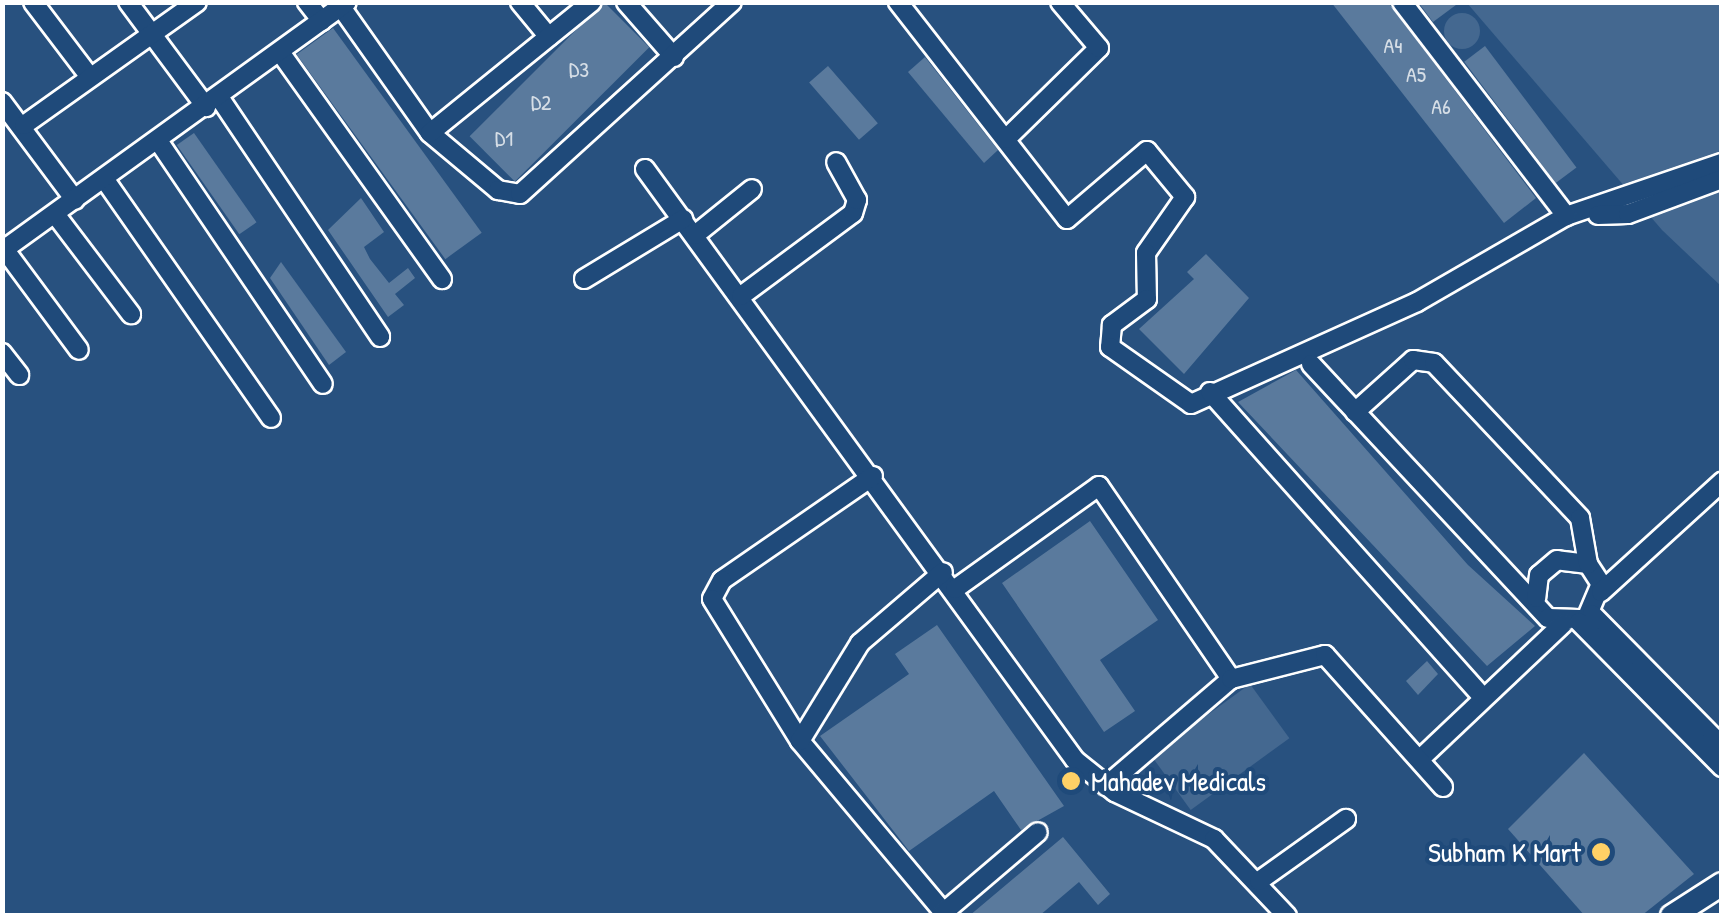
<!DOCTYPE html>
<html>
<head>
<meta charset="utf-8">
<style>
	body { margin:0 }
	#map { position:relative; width:1724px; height:918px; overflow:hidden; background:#28517f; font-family:"Patrick Hand",sans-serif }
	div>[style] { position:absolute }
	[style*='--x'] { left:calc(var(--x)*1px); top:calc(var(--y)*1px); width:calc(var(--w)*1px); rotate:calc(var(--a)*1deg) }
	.green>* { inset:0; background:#446890; transform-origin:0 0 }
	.round { border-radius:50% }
	.building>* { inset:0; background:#5a7a9d; transform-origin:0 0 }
	.roads { filter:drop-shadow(2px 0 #fff) drop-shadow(-2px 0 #fff) drop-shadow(0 2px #fff) drop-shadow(0 -2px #fff) }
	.minor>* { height:18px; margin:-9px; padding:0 9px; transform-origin:9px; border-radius:9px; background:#1f4a7a }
	.major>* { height:22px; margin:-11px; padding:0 11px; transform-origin:11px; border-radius:11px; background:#1f4a7a }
	.dots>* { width:28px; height:28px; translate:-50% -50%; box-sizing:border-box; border:5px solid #1f4a7a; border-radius:50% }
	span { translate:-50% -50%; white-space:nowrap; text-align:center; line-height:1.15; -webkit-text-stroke:8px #1f4a7a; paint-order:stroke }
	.number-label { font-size:22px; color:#d6dee6 }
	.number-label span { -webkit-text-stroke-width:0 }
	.poi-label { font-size:28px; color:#fff }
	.left { translate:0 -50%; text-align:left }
	.right { translate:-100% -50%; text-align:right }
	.frame { position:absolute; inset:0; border:5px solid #fff; pointer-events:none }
</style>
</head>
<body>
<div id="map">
	<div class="green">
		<div style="clip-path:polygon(1467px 3px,1721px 3px,1721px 286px,1662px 230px)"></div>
		<div class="round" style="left:1444px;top:13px;width:36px;height:36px"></div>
		<div style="left:1250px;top:684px;width:67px;height:122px;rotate:54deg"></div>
	</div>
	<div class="building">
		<div style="left:604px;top:2px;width:64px;height:190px;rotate:45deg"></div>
		<div style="clip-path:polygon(1331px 2px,1388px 2px,1536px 198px,1504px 223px)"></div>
		<div style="clip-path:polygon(1418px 2px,1460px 2px,1433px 22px)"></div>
		<div style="left:333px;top:28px;width:253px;height:45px;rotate:54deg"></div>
		<div style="left:1485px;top:46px;width:152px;height:26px;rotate:53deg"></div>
		<div style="clip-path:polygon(925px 57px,998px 150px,984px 163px,908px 72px)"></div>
		<div style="left:828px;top:66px;width:76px;height:25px;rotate:49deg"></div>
		<div style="left:194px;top:133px;width:109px;height:21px;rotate:55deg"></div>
		<div style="clip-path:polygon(361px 198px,384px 232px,364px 247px,370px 259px,389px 283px,408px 268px,415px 278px,395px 294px,404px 305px,388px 317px,328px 230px)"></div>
		<div style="clip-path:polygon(1206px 254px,1249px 298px,1184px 374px,1139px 329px,1194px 279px,1187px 272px)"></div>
		<div style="clip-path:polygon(281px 262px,346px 352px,329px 365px,270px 278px)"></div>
		<div style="clip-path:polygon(1296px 370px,1468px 565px,1535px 626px,1487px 666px,1238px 402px)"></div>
		<div style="clip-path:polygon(1090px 521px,1158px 620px,1100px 660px,1135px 711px,1104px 732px,1002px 583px)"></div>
		<div style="clip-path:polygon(937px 625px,1064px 806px,1021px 830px,994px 791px,909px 851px,820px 736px,909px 674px,895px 654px)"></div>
		<div style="clip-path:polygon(1427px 661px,1438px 674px,1418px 695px,1406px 681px)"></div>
		<div style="clip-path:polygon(1584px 753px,1694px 874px,1641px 916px,1585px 916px,1508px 829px)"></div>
		<div style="clip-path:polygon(1063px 837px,1110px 894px,1098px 905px,1079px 882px,1039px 916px,969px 916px)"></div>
	</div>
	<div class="roads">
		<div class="minor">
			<div style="--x:33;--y:2;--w:94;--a:52.8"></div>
			<div style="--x:128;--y:2;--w:131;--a:53.4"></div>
			<div style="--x:307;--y:2;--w:24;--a:52"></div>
			<div style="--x:520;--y:2;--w:45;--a:50.4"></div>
			<div style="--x:626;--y:2;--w:73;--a:48.9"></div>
			<div style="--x:898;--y:2;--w:275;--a:52.1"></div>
			<div style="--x:1067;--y:219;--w:105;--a:-40.4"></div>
			<div style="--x:1147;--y:151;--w:60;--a:50.4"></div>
			<div style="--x:1185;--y:197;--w:68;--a:124.9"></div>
			<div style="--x:1146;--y:253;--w:46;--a:88.8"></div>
			<div style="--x:1147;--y:299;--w:44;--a:143.4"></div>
			<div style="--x:1112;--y:325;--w:22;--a:95"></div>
			<div style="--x:1110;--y:347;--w:99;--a:35.1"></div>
			<div style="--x:1191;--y:404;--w:248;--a:-24.3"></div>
			<div style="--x:1417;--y:302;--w:172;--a:-30"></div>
			<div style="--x:1566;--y:216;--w:165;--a:-18.8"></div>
			<div style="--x:1402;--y:2;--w:270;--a:52.5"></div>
			<div style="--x:341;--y:7;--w:154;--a:54.8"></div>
			<div style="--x:430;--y:133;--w:89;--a:40"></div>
			<div style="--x:498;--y:190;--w:22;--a:10"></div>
			<div style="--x:520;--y:194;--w:286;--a:-42.2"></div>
			<div style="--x:280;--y:52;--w:279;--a:54.5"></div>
			<div style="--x:219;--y:97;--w:289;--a:56.1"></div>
			<div style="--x:2;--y:102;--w:122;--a:53.3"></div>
			<div style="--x:24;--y:125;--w:212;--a:-35.4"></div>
			<div style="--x:430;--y:133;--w:208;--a:-39"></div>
			<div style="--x:1006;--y:139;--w:130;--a:-44.4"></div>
			<div style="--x:1099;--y:48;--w:60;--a:-130.3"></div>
			<div style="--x:159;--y:142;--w:292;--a:55.9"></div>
			<div style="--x:645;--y:169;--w:731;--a:53.96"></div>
			<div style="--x:1075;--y:760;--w:51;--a:38.7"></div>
			<div style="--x:1115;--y:792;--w:110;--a:25.4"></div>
			<div style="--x:1214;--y:839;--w:106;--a:46.5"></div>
			<div style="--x:105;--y:180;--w:290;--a:55.1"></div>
			<div style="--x:55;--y:214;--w:126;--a:52.8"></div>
			<div style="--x:1598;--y:215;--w:30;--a:-2"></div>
			<div style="--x:1628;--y:214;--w:100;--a:-20.4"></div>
			<div style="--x:695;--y:235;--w:73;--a:-38.9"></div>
			<div style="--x:2;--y:246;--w:129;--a:53.5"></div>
			<div style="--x:2;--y:251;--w:425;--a:-35.8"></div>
			<div style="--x:584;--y:279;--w:116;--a:-31.2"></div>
			<div style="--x:741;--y:296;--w:139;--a:-36.5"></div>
			<div style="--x:853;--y:213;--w:14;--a:-73"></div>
			<div style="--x:857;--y:200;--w:43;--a:-118.9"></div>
			<div style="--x:2;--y:353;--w:28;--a:52"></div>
			<div style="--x:1311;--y:364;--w:347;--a:47"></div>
			<div style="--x:1548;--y:618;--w:38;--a:2"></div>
			<div style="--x:1586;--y:619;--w:38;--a:-67"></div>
			<div style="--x:1601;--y:584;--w:24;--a:-123"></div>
			<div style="--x:1588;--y:564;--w:31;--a:-173"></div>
			<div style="--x:1557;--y:560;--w:23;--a:140"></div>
			<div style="--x:1539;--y:575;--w:23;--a:97"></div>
			<div style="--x:1210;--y:392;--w:408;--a:48.2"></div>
			<div style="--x:1355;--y:412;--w:78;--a:-41.9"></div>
			<div style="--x:1413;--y:360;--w:21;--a:8"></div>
			<div style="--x:1434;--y:363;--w:213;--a:46.7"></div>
			<div style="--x:1580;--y:518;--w:47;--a:80.1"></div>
			<div style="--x:873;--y:476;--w:183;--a:145.4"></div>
			<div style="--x:722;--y:580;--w:21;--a:118"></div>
			<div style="--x:712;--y:599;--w:167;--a:58.2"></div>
			<div style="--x:800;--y:741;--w:229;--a:50"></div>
			<div style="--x:955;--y:589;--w:177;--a:-35.6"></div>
			<div style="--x:1099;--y:486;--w:234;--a:55.6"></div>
			<div style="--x:1601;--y:592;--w:164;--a:-42.3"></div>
			<div style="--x:1592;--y:614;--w:185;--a:45.4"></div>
			<div style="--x:1579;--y:622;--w:204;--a:45.4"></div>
			<div style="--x:800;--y:741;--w:115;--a:-58.5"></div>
			<div style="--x:860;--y:643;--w:109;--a:-40.5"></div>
			<div style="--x:1420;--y:759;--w:197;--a:-43.4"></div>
			<div style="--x:1106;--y:786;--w:165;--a:-40.6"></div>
			<div style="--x:1231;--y:679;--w:97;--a:-14.3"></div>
			<div style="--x:1325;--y:655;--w:177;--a:48.2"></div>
			<div style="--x:1259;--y:881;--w:107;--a:-35.5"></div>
			<div style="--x:944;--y:912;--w:123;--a:-40.4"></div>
		</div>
		<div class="major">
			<div style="--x:1672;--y:916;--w:59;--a:-32.6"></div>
		</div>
	</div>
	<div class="dots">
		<div style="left:1071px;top:781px;background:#ffd166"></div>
		<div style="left:1601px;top:852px;background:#ffd166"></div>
	</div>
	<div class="number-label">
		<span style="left:1393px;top:46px">A4</span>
		<span style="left:579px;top:70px">D3</span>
		<span style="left:1416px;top:75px">A5</span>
		<span style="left:541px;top:103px">D2</span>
		<span style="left:1441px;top:107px">A6</span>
		<span style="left:504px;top:139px">D1</span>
	</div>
	<div class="poi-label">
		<span class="left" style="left:1091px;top:781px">Mahadev Medicals</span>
		<span class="right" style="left:1581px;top:852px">Subham K Mart</span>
	</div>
	<div class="frame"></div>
</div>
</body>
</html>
